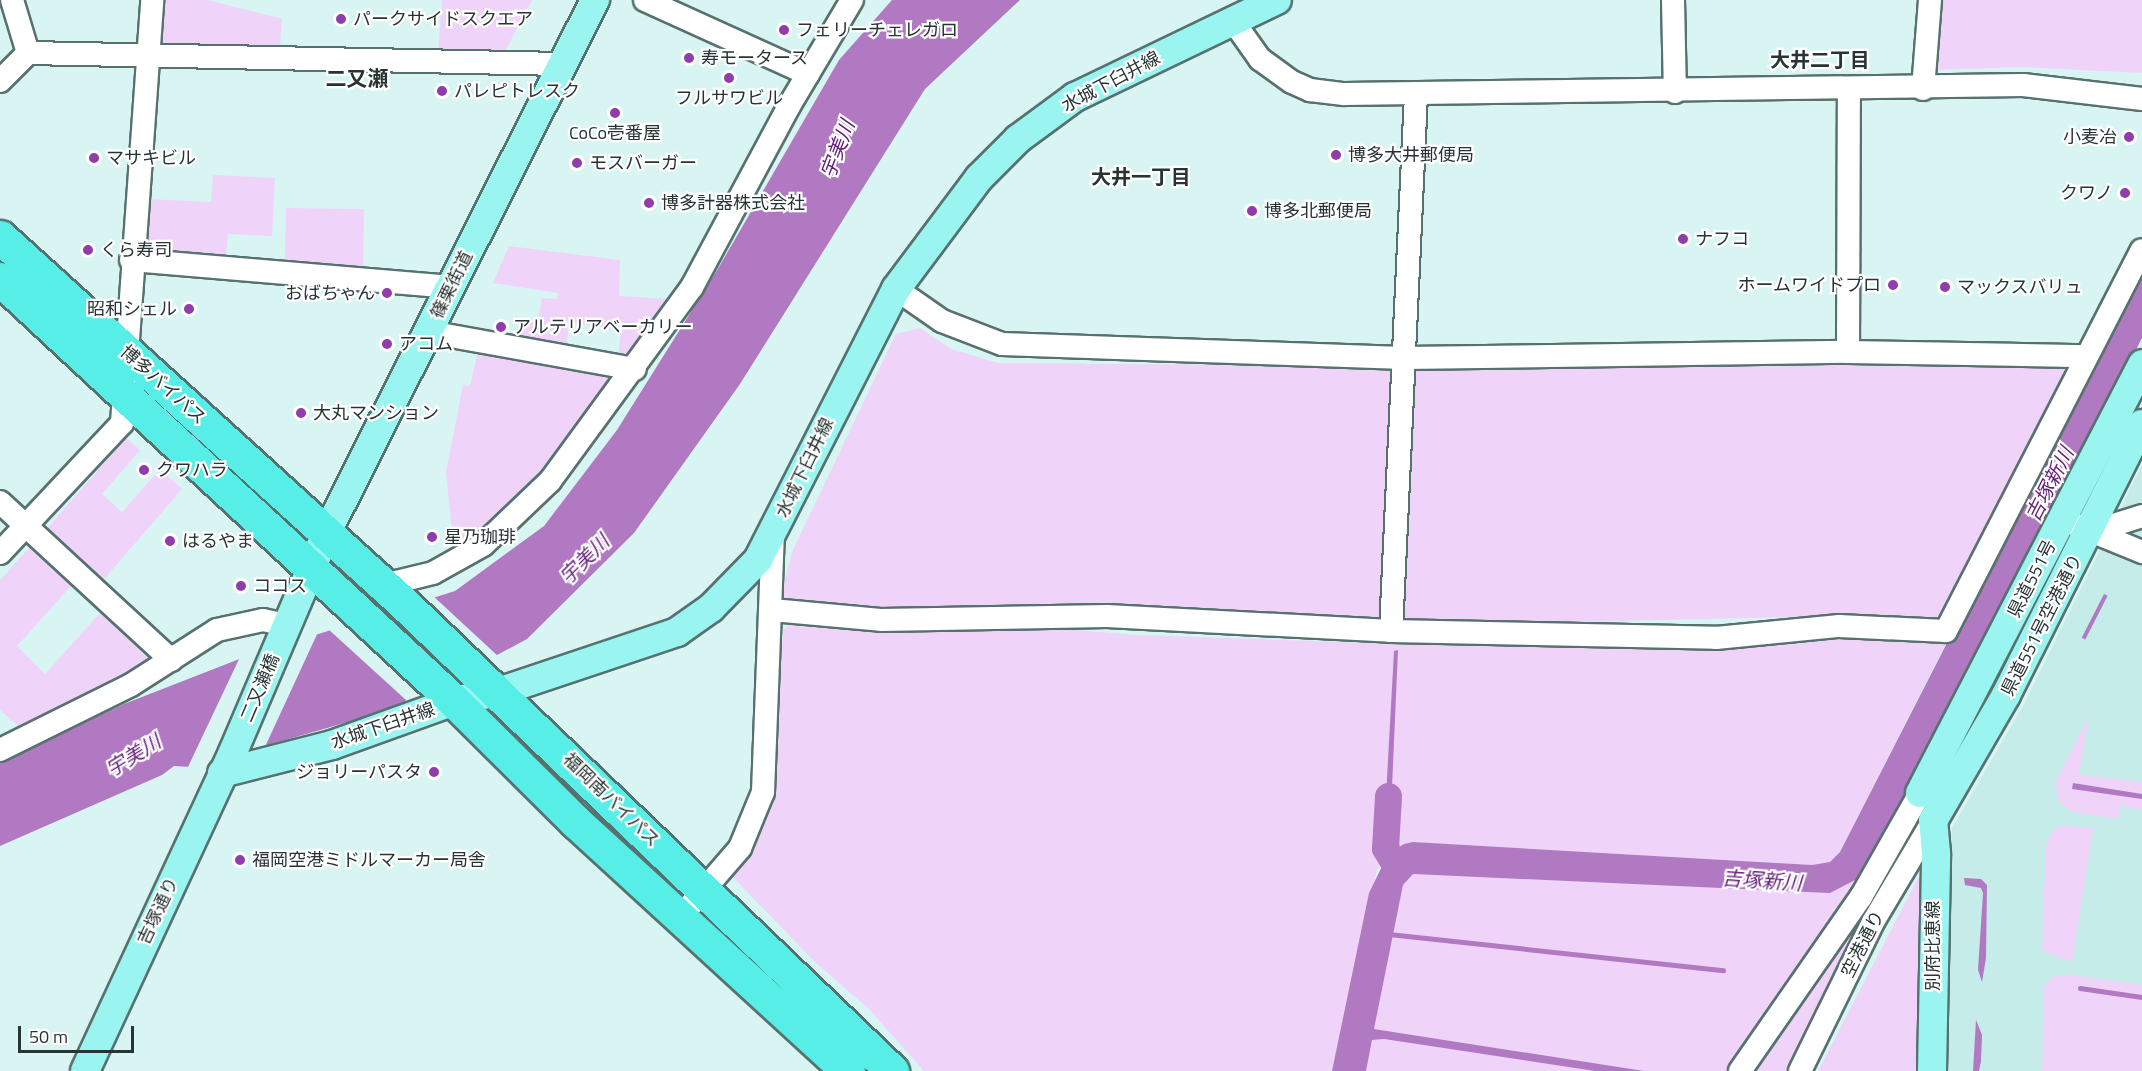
<!DOCTYPE html>
<html>
<head>
<meta charset="utf-8">
<style>
	body { margin:0 }
	#map { position:relative; width:2142px; height:1071px; overflow:hidden; background:#d8f5f3; font-family:"Titillium Web","Noto Sans JP",sans-serif }
	div>[style] { position:absolute }
	[style*='--x'] { left:calc(var(--x)*1px); top:calc(var(--y)*1px); width:calc(var(--w)*1px); rotate:calc(var(--a)*1deg) }
	.built>* { inset:0; background:#c5ece9 }
	.green>* { inset:0; background:#f0d3f9; transform-origin:0 0 }
	.water>* { inset:0; background:#b079c1; transform-origin:0 0 }
	.pier>* { inset:0; background:#d8f5f3 }
	.stream>* { height:4.5px; margin:-2.25px; padding:0 2.25px; transform-origin:2.25px; border-radius:2.25px; background:#b079c1 }
	.river>* { height:27px; margin:-13.5px; padding:0 13.5px; transform-origin:13.5px; border-radius:13.5px; background:#b079c1 }
	.roads { filter:drop-shadow(2px 0 #57716f) drop-shadow(-2px 0 #57716f) drop-shadow(0 2px #57716f) drop-shadow(0 -2px #57716f) }
	.minor>* { height:22px; margin:-11px; padding:0 11px; transform-origin:11px; border-radius:11px; background:#fff }
	.major>* { height:28px; margin:-14px; padding:0 14px; transform-origin:14px; border-radius:14px; background:#9af5f1 }
	.highway>* { height:33px; margin:-16.5px; padding:0 16.5px; transform-origin:16.5px; border-radius:16.5px; background:#56eee7 }
	.dots>* { width:16px; height:16px; translate:-50% -50%; box-sizing:border-box; border:3px solid #fff; border-radius:50% }
	span { translate:-50% -50%; white-space:nowrap; text-align:center; line-height:1.15; -webkit-text-stroke:4.5px #fff; paint-order:stroke }
	.poi-label { font-size:18px; color:#283433 }
	.left { translate:0 -50%; text-align:left }
	.right { translate:-100% -50%; text-align:right }
	.street-label { font-size:18px; color:#283433 }
	.neighbourhood-label { font-size:20px; color:#283433; font-weight:700 }
	.water-label { font-size:20px; color:#652179; font-style:italic }
	.quarter-label { font-size:21px; color:#283433; font-weight:700 }
	.scale { position:absolute; left:18px; top:1026px; width:116px; height:27px; box-sizing:border-box; border:3px solid #283433; border-top:0; padding-left:8px; font-size:18px; line-height:21px; white-space:nowrap; color:#283433; -webkit-text-stroke:4px #fff; paint-order:stroke }
</style>
</head>
<body>
<div id="map">
	<div class="built">
		<div style="clip-path:polygon(2142px 465px,2142px 1071px,1944px 1071px,1952px 828px,2024px 704px)"></div>
	</div>
	<div class="green">
		<div style="clip-path:polygon(158px 0,208px 0,282px 19px,280px 47px,155px 44px)"></div>
		<div style="clip-path:polygon(442px 0,532px 0,503px 55px,438px 53px)"></div>
		<div style="clip-path:polygon(1939px 0,2142px 0,2142px 73px,2021px 67px,1934px 70px)"></div>
		<div style="clip-path:polygon(213px 175px,275px 178px,272px 236px,228px 234px,225px 264px,144px 257px,147px 199px,211px 202px)"></div>
		<div style="left:286px;top:208px;width:78px;height:61px;rotate:1deg"></div>
		<div style="clip-path:polygon(509px 246px,620px 260px,619px 296px,667px 299px,630px 360px,618px 358px,621px 330px,569px 322px,566px 350px,516px 341px,520px 318px,538px 320px,542px 298px,557px 299px,558px 293px,493px 283px)"></div>
		<div style="clip-path:polygon(920px 328px,951px 349px,998px 363px,1396px 366px,1383px 623px,889px 612px,785px 603px,780px 597px,793px 550px,896px 334px)"></div>
		<div style="clip-path:polygon(478px 351px,620px 377px,524px 497px,454px 551px,446px 472px,463px 385px,470px 386px)"></div>
		<div style="clip-path:polygon(1839px 361px,2068px 368px,1947px 620px,1833px 616px,1399px 626px,1412px 366px)"></div>
		<div style="clip-path:polygon(126px 438px,140px 450px,102px 494px,122px 512px,160px 469px,182px 489px,99px 585px,44px 532px)"></div>
		<div style="clip-path:polygon(29px 548px,71px 586px,17px 646px,45px 674px,100px 613px,153px 662px,18px 726px,0 710px,0 580px)"></div>
		<div style="clip-path:polygon(790px 624px,879px 630px,1009px 625px,1139px 635px,1398px 644px,1661px 647px,1838px 634px,1947px 641px,1840px 852px,1830px 862px,1812px 865px,1413px 842px,1388px 854px,1377px 870px,1332px 1071px,924px 1071px,869px 1009px,815px 962px,731px 875px,774px 785px,783px 630px)"></div>
		<div style="clip-path:polygon(2089px 716px,2079px 775px,2142px 782px,2142px 810px,2120px 806px,2118px 819px,2072px 812px,2059px 802px,2055px 783px)"></div>
		<div style="clip-path:polygon(1977px 718px,1980px 720px,1851px 941px,1788px 1071px,1751px 1071px)"></div>
		<div style="clip-path:polygon(2063px 825px,2093px 828px,2072px 962px,2042px 951px,2046px 846px,2052px 831px)"></div>
		<div style="clip-path:polygon(1875px 860px,1730px 1071px,1644px 1071px,1374px 1029px,1403px 885px,1413px 874px,1830px 893px)"></div>
		<div style="clip-path:polygon(1918px 878px,1929px 879px,1921px 1071px,1818px 1071px)"></div>
		<div style="clip-path:polygon(2072px 975px,2142px 985px,2142px 1071px,2042px 1071px,2044px 987px,2051px 977px)"></div>
		<div style="clip-path:polygon(1384px 1039px,1595px 1071px,1366px 1071px,1372px 1040px)"></div>
	</div>
	<div class="water">
		<div style="clip-path:polygon(892px 0,1020px 0,925px 89px,740px 384px,634px 533px,527px 639px,400px 707px,191px 767px,174px 766px,162px 775px,0 846px,0 762px,124px 704px,242px 658px,455px 591px,544px 526px,617px 430px,716px 272px,839px 60px)"></div>
		<div style="clip-path:polygon(2142px 262px,2142px 338px,1926px 760px,1859px 878px,1830px 893px,1413px 874px,1403px 885px,1374px 1029px,1644px 1071px,1595px 1071px,1384px 1039px,1372px 1040px,1366px 1071px,1332px 1071px,1369px 893px,1388px 854px,1404px 844px,1413px 842px,1812px 865px,1830px 862px,1840px 852px)"></div>
		<div style="left:2104px;top:594px;width:4px;height:49px;rotate:27deg"></div>
		<div style="clip-path:polygon(1398px 650px,1390px 833px,1384px 833px,1394px 651px)"></div>
		<div style="clip-path:polygon(2073px 783px,2142px 794px,2142px 799px,2072px 789px)"></div>
		<div style="clip-path:polygon(1964px 878px,1981px 879px,1987px 885px,1986px 958px,1982px 982px,1978px 970px,1983px 893px,1981px 888px,1965px 885px)"></div>
		<div style="clip-path:polygon(1976px 1020px,1982px 1035px,1981px 1061px,1979px 1071px,1973px 1071px)"></div>
	</div>
	<div class="pier">
		<div style="clip-path:polygon(432px 595px,499px 657px,402px 706px,406px 700px,327px 628px)"></div>
		<div style="clip-path:polygon(319px 630px,264px 749px,187px 769px,241px 655px)"></div>
	</div>
	<div class="stream">
		<div style="--x:1386;--y:828;--w:30;--a:86"></div>
		<div style="--x:1389;--y:934;--w:336;--a:6.2"></div>
		<div style="--x:2080;--y:988;--w:63;--a:8.3"></div>
	</div>
	<div class="river">
		<div style="--x:1388;--y:796;--w:52;--a:93.3"></div>
		<div style="--x:1385;--y:848;--w:21;--a:59"></div>
	</div>
	<div class="roads">
		<div class="minor">
			<div style="--x:12;--y:0;--w:55;--a:73.2"></div>
			<div style="--x:645;--y:0;--w:179;--a:24.4"></div>
			<div style="--x:1673;--y:0;--w:92;--a:88.8"></div>
			<div style="--x:1233;--y:21;--w:47;--a:54.6"></div>
			<div style="--x:1260;--y:59;--w:39;--a:36"></div>
			<div style="--x:1292;--y:82;--w:20;--a:24"></div>
			<div style="--x:1310;--y:90;--w:34;--a:7"></div>
			<div style="--x:1344;--y:94;--w:679;--a:-0.76"></div>
			<div style="--x:2023;--y:85;--w:120;--a:6.7"></div>
			<div style="--x:0;--y:81;--w:40;--a:-45"></div>
			<div style="--x:28;--y:53;--w:536;--a:1.18"></div>
			<div style="--x:1923;--y:89;--w:89;--a:-85.5"></div>
			<div style="--x:131;--y:260;--w:320;--a:4.8"></div>
			<div style="--x:896;--y:289;--w:56;--a:34.8"></div>
			<div style="--x:942;--y:321;--w:64;--a:21"></div>
			<div style="--x:1002;--y:344;--w:402;--a:2"></div>
			<div style="--x:1404;--y:358;--w:444;--a:-0.8"></div>
			<div style="--x:1848;--y:352;--w:239;--a:1"></div>
			<div style="--x:429;--y:332;--w:209;--a:10.2"></div>
			<div style="--x:1848;--y:352;--w:262;--a:-89.8"></div>
			<div style="--x:0;--y:502;--w:233;--a:42.7"></div>
			<div style="--x:2074;--y:524;--w:74;--a:22.4"></div>
			<div style="--x:2091;--y:532;--w:53;--a:-17.4"></div>
			<div style="--x:0;--y:553;--w:178;--a:-46.8"></div>
			<div style="--x:122;--y:423;--w:424;--a:-85.9"></div>
			<div style="--x:384;--y:585;--w:50;--a:-13.8"></div>
			<div style="--x:433;--y:573;--w:57;--a:-29.2"></div>
			<div style="--x:483;--y:545;--w:93;--a:-43.7"></div>
			<div style="--x:550;--y:481;--w:240;--a:-53.8"></div>
			<div style="--x:692;--y:287;--w:205;--a:-61.8"></div>
			<div style="--x:789;--y:106;--w:123;--a:-59.3"></div>
			<div style="--x:772;--y:610;--w:109;--a:5.2"></div>
			<div style="--x:881;--y:620;--w:226;--a:-1"></div>
			<div style="--x:1107;--y:616;--w:284;--a:3"></div>
			<div style="--x:1391;--y:631;--w:325;--a:1.2"></div>
			<div style="--x:1716;--y:638;--w:124;--a:-5.6"></div>
			<div style="--x:1839;--y:626;--w:107;--a:2.7"></div>
			<div style="--x:1946;--y:631;--w:428;--a:-62.8"></div>
			<div style="--x:1391;--y:631;--w:538;--a:-87.33"></div>
			<div style="--x:0;--y:750;--w:146;--a:-26.4"></div>
			<div style="--x:131;--y:685;--w:102;--a:-32.6"></div>
			<div style="--x:217;--y:630;--w:47;--a:-12.3"></div>
			<div style="--x:263;--y:620;--w:25;--a:12"></div>
			<div style="--x:682;--y:915;--w:89;--a:-49.1"></div>
			<div style="--x:740;--y:848;--w:61;--a:-67.7"></div>
			<div style="--x:763;--y:792;--w:257;--a:-87.8"></div>
			<div style="--x:1740;--y:1071;--w:212;--a:-55.2"></div>
			<div style="--x:1861;--y:897;--w:120;--a:-60.4"></div>
			<div style="--x:1800;--y:1071;--w:166;--a:-63.9"></div>
			<div style="--x:1873;--y:922;--w:117;--a:-59.3"></div>
		</div>
		<div class="major">
			<div style="--x:222;--y:773;--w:114;--a:-14.3"></div>
			<div style="--x:332;--y:745;--w:130;--a:-19.8"></div>
			<div style="--x:454;--y:701;--w:45;--a:-11.6"></div>
			<div style="--x:498;--y:692;--w:189;--a:-18.5"></div>
			<div style="--x:677;--y:632;--w:42;--a:-35.2"></div>
			<div style="--x:711;--y:608;--w:67;--a:-45.6"></div>
			<div style="--x:758;--y:560;--w:304;--a:-63"></div>
			<div style="--x:896;--y:289;--w:139;--a:-53.2"></div>
			<div style="--x:979;--y:178;--w:55;--a:-45"></div>
			<div style="--x:1018;--y:139;--w:71;--a:-36.4"></div>
			<div style="--x:1075;--y:97;--w:224;--a:-25.7"></div>
			<div style="--x:1920;--y:793;--w:483;--a:-62.6"></div>
			<div style="--x:85;--y:1071;--w:352;--a:-65.1"></div>
			<div style="--x:233;--y:752;--w:239;--a:-66.9"></div>
			<div style="--x:327;--y:532;--w:596;--a:-63.26"></div>
			<div style="--x:1932;--y:1071;--w:218;--a:-88.9"></div>
			<div style="--x:1936;--y:853;--w:32;--a:-95"></div>
			<div style="--x:1933;--y:821;--w:146;--a:-59.9"></div>
			<div style="--x:2006;--y:695;--w:303;--a:-63.4"></div>
		</div>
		<div class="highway">
			<div style="--x:0;--y:237;--w:542;--a:42.23"></div>
			<div style="--x:401;--y:601;--w:680;--a:43.75"></div>
			<div style="--x:0;--y:279;--w:620;--a:42.91"></div>
			<div style="--x:454;--y:701;--w:172;--a:44.8"></div>
			<div style="--x:576;--y:822;--w:369;--a:42.5"></div>
		</div>
	</div>
	<div class="dots">
		<div style="left:341px;top:19px;background:#903caa"></div>
		<div style="left:784px;top:30px;background:#903caa"></div>
		<div style="left:689px;top:58px;background:#903caa"></div>
		<div style="left:729px;top:78px;background:#903caa"></div>
		<div style="left:442px;top:91px;background:#903caa"></div>
		<div style="left:615px;top:113px;background:#903caa"></div>
		<div style="left:2129px;top:137px;background:#903caa"></div>
		<div style="left:1336px;top:155px;background:#903caa"></div>
		<div style="left:94px;top:158px;background:#903caa"></div>
		<div style="left:577px;top:163px;background:#903caa"></div>
		<div style="left:2125px;top:193px;background:#903caa"></div>
		<div style="left:649px;top:203px;background:#903caa"></div>
		<div style="left:1252px;top:211px;background:#903caa"></div>
		<div style="left:1683px;top:239px;background:#903caa"></div>
		<div style="left:88px;top:250px;background:#903caa"></div>
		<div style="left:1893px;top:285px;background:#903caa"></div>
		<div style="left:1945px;top:287px;background:#903caa"></div>
		<div style="left:387px;top:293px;background:#903caa"></div>
		<div style="left:189px;top:309px;background:#903caa"></div>
		<div style="left:501px;top:327px;background:#903caa"></div>
		<div style="left:387px;top:344px;background:#903caa"></div>
		<div style="left:301px;top:413px;background:#903caa"></div>
		<div style="left:144px;top:470px;background:#903caa"></div>
		<div style="left:432px;top:537px;background:#903caa"></div>
		<div style="left:170px;top:541px;background:#903caa"></div>
		<div style="left:241px;top:586px;background:#903caa"></div>
		<div style="left:434px;top:772px;background:#903caa"></div>
		<div style="left:240px;top:860px;background:#903caa"></div>
	</div>
	<div class="poi-label">
		<span class="left" style="left:353px;top:19px">パークサイドスクエア</span>
		<span class="left" style="left:796px;top:30px">フェリーチェレガロ</span>
		<span class="left" style="left:701px;top:58px">寿モータース</span>
		<span class="left" style="left:454px;top:91px">パレピトレスク</span>
		<span style="left:729px;top:98px">フルサワビル</span>
		<span style="left:615px;top:133px">CoCo壱番屋</span>
		<span class="right" style="left:2117px;top:137px">小麦冶</span>
		<span class="left" style="left:1348px;top:155px">博多大井郵便局</span>
		<span class="left" style="left:106px;top:158px">マサキビル</span>
		<span class="left" style="left:589px;top:163px">モスバーガー</span>
		<span class="right" style="left:2113px;top:193px">クワノ</span>
		<span class="left" style="left:661px;top:203px">博多計器株式会社</span>
		<span class="left" style="left:1264px;top:211px">博多北郵便局</span>
		<span class="left" style="left:1695px;top:239px">ナフコ</span>
		<span class="left" style="left:100px;top:250px">くら寿司</span>
		<span class="right" style="left:1881px;top:285px">ホームワイドプロ</span>
		<span class="left" style="left:1957px;top:287px">マックスバリュ</span>
		<span class="right" style="left:375px;top:293px">おばちゃん</span>
		<span class="right" style="left:177px;top:309px">昭和シェル</span>
		<span class="left" style="left:513px;top:327px">アルテリアベーカリー</span>
		<span class="left" style="left:399px;top:344px">アコム</span>
		<span class="left" style="left:313px;top:413px">大丸マンション</span>
		<span class="left" style="left:156px;top:470px">クワハラ</span>
		<span class="left" style="left:444px;top:537px">星乃珈琲</span>
		<span class="left" style="left:182px;top:541px">はるやま</span>
		<span class="left" style="left:253px;top:586px">ココス</span>
		<span class="right" style="left:422px;top:772px">ジョリーパスタ</span>
		<span class="left" style="left:252px;top:860px">福岡空港ミドルマーカー局舎</span>
	</div>
	<div class="street-label">
		<span style="left:1111px;top:82px;rotate:-28deg">水城下臼井線</span>
		<span style="left:452px;top:285px;rotate:-64deg">篠栗街道</span>
		<span style="left:163px;top:385px;rotate:42deg">博多バイパス</span>
		<span style="left:805px;top:468px;rotate:-64deg">水城下臼井線</span>
		<span style="left:2032px;top:579px;rotate:-63deg">県道551号</span>
		<span style="left:2042px;top:625px;rotate:-63deg">県道551号空港通り</span>
		<span style="left:260px;top:688px;rotate:-67deg">二又瀬橋</span>
		<span style="left:383px;top:726px;rotate:-19deg">水城下臼井線</span>
		<span style="left:611px;top:800px;rotate:44deg">福岡南バイパス</span>
		<span style="left:158px;top:911px;rotate:-65deg">吉塚通り</span>
		<span style="left:1863px;top:944px;rotate:-63deg">空港通り</span>
		<span style="left:1933px;top:946px;rotate:-90deg">別府比恵線</span>
	</div>
	<div class="neighbourhood-label">
		<span style="left:1820px;top:59px">大井二丁目</span>
		<span style="left:1141px;top:176px">大井一丁目</span>
	</div>
	<div class="water-label">
		<span style="left:837px;top:149px;rotate:-69deg">宇美川</span>
		<span style="left:2049px;top:484px;rotate:-63deg">吉塚新川</span>
		<span style="left:584px;top:559px;rotate:-45deg">宇美川</span>
		<span style="left:133px;top:755px;rotate:-32deg">宇美川</span>
		<span style="left:1762px;top:880px;rotate:4deg">吉塚新川</span>
	</div>
	<div class="quarter-label">
		<span style="left:357px;top:78px">二又瀬</span>
	</div>
	<div class="scale">50 m</div>
</div>
</body>
</html>
